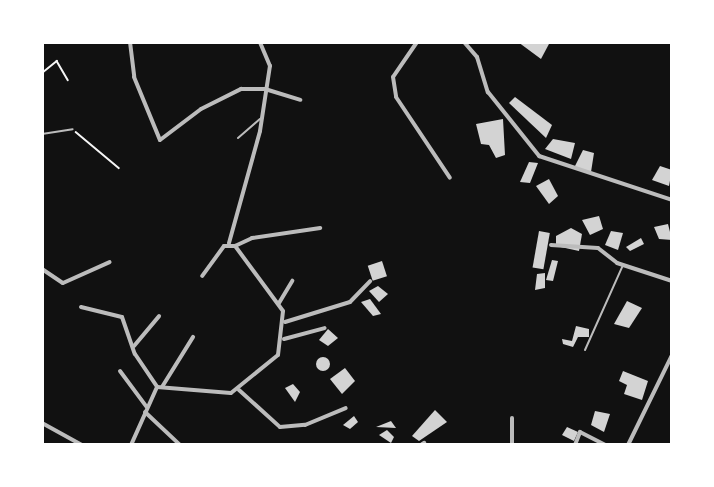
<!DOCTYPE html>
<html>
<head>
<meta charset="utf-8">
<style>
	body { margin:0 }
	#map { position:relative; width:714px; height:487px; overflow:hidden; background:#111; font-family:"Noto Sans",sans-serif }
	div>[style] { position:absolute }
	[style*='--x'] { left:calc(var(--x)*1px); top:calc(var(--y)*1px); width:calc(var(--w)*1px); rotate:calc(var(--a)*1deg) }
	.building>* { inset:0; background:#d3d3d3; transform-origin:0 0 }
	.round { border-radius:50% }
	.path>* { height:1.5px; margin:-0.75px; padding:0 0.75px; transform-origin:0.75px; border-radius:0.75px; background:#f5f5f5 }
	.service>* { height:2px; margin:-1px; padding:0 1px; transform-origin:1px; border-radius:1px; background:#bcbcbc }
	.minor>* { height:4px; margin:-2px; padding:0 2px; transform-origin:2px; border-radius:2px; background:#bcbcbc }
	span { translate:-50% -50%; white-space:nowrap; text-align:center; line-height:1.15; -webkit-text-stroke:4.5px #fff; paint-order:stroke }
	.frame { position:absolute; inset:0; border:44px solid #fff; pointer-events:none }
</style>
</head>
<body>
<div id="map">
	<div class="building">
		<div style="clip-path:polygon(518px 42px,550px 42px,541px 59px)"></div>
		<div style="clip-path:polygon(515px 97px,552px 125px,546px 138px,509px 103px)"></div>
		<div style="clip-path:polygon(503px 119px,505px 155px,496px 158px,489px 145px,481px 144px,476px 124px)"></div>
		<div style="clip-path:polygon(553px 139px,575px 143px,571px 159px,545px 149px)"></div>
		<div style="clip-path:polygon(583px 150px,594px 153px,591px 172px,574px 168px)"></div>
		<div style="clip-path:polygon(529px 162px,538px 163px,530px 183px,520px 182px)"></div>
		<div style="clip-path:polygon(660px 166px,672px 170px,669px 186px,652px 180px)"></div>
		<div style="clip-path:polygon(549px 179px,558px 196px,549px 204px,536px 186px)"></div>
		<div style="clip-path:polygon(599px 216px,603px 229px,590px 235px,582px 220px)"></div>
		<div style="clip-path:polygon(668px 224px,672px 240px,659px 239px,654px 227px)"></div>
		<div style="clip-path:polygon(571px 228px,582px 234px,579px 251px,556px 246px,556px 236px)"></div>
		<div style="left:539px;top:231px;width:11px;height:37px;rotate:10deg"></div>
		<div style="clip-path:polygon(611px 231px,623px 233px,618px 250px,605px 245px)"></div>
		<div style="clip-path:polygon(641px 238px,644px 244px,630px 251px,626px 247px)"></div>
		<div style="clip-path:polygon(552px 260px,558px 261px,553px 281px,546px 280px)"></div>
		<div style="left:382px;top:261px;width:16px;height:15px;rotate:72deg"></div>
		<div style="clip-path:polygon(545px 273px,545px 288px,535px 290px,537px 274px)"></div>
		<div style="clip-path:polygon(378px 286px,388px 294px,379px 302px,369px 291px)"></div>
		<div style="clip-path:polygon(370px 299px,381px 314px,373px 316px,361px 302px)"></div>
		<div style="clip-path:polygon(627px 301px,642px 308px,629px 328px,614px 324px)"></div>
		<div style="clip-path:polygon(576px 326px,589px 329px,589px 337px,578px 337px,573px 347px,563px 344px,562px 339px,572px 341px)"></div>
		<div style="clip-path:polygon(328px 329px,338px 338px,328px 346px,319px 340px)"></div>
		<div class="round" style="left:316px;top:357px;width:14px;height:14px"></div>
		<div style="clip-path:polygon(345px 368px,355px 381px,342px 394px,330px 379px)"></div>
		<div style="clip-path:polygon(623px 371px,648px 381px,642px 400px,624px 394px,627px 385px,619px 381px)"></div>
		<div style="clip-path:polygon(293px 384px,300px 392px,295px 402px,285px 388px)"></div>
		<div style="clip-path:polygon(435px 410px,447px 422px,419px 441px,412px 436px)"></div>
		<div style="clip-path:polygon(595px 411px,610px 414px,604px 432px,591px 425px)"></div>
		<div style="clip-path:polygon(354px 416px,358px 422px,350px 429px,343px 425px)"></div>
		<div style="clip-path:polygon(391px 421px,396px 428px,376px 427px)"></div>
		<div style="clip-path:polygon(567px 427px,578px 432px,574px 441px,562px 435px)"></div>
		<div style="clip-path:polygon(387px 430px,394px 437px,391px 443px,379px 435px)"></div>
	</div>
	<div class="path">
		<div style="--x:42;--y:73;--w:19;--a:-39"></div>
		<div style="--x:57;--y:61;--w:22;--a:60"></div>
		<div style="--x:76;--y:132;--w:56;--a:39.9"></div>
	</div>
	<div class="service">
		<div style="--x:42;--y:134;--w:31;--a:-9"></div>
		<div style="--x:238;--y:138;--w:29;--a:-41"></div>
		<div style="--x:585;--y:350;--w:93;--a:-65.9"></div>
	</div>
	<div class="minor">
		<div style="--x:130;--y:42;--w:35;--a:83"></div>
		<div style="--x:134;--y:77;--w:68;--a:67.6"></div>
		<div style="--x:160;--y:140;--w:51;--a:-37.1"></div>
		<div style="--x:201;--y:109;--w:45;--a:-26.6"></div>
		<div style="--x:241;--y:89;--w:24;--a:0"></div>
		<div style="--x:265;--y:89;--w:37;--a:17"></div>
		<div style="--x:417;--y:42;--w:42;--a:124.4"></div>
		<div style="--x:393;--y:77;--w:20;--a:81"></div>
		<div style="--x:396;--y:97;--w:97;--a:56.3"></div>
		<div style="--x:464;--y:42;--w:20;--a:49"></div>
		<div style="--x:477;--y:57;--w:37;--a:73"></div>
		<div style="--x:488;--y:92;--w:82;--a:51.4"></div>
		<div style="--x:539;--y:156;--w:140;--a:18.3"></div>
		<div style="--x:229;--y:243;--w:116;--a:-74.5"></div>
		<div style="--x:260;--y:131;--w:66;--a:-81.3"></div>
		<div style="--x:270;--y:66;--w:26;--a:-113"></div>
		<div style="--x:551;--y:245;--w:47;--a:3.7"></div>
		<div style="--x:598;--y:248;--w:24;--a:38"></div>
		<div style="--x:617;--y:263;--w:58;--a:18.1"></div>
		<div style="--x:235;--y:246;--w:19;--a:-25"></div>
		<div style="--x:252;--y:238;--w:69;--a:-8.4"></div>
		<div style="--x:42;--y:269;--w:25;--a:34"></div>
		<div style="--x:63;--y:283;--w:51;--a:-24.1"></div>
		<div style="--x:279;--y:303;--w:26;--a:-59"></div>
		<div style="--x:81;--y:307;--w:42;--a:13.7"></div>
		<div style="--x:122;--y:317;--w:39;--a:71"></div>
		<div style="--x:135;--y:354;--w:40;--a:56"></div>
		<div style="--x:157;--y:387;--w:64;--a:114.1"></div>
		<div style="--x:285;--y:322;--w:68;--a:-17.1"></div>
		<div style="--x:350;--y:302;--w:29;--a:-46"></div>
		<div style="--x:284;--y:339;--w:42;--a:-15"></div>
		<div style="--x:134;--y:346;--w:39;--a:-50"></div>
		<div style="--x:120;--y:371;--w:44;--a:53.4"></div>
		<div style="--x:157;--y:387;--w:74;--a:4.6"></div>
		<div style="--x:231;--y:393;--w:60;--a:-39"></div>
		<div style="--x:278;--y:355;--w:44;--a:-83.5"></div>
		<div style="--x:283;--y:311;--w:81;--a:-126.4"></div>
		<div style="--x:235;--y:246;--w:11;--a:180"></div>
		<div style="--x:224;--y:246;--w:37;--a:126"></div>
		<div style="--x:162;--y:387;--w:59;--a:-58.2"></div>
		<div style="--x:239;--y:390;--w:55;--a:42.1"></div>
		<div style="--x:280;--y:427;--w:25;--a:-5"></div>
		<div style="--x:305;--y:425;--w:44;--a:-22.5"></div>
		<div style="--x:145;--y:412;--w:48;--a:43.3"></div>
		<div style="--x:42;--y:423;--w:46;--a:28.8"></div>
		<div style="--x:421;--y:445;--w:4;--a:-34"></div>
		<div style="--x:512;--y:445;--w:27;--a:-90"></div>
		<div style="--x:575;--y:445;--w:14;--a:-69"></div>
		<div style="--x:580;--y:432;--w:28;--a:27"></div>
		<div style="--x:628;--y:445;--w:100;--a:-63.9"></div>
	</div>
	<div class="frame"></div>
</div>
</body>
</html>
